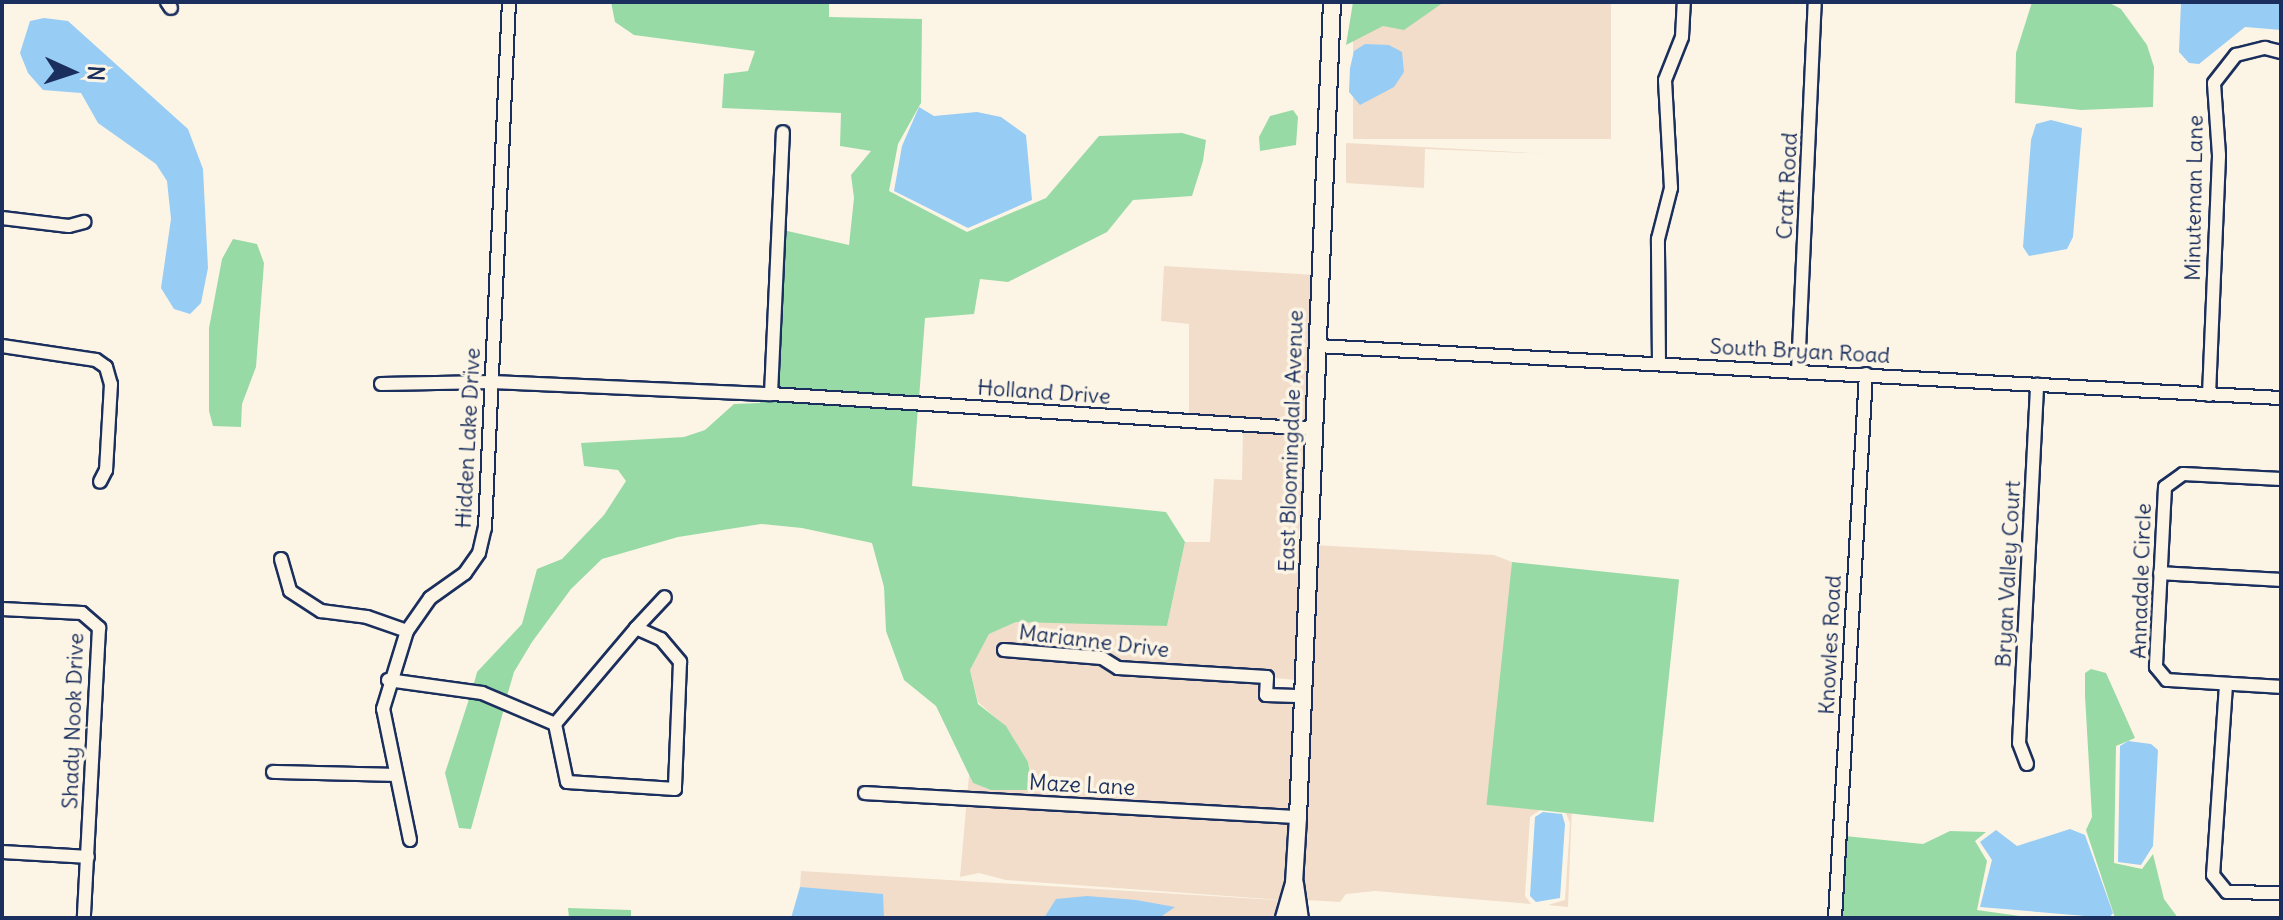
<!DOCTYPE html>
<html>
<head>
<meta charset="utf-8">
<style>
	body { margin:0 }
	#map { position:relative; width:2283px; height:920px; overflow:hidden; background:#fcf5e5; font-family:Delius,sans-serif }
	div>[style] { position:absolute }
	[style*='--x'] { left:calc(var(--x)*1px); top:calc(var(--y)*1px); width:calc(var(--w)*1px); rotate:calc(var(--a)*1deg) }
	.built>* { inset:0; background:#f1ddca; transform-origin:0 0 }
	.green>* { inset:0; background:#98daa5; transform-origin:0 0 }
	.water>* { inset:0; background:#97ccf5 }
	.roads { filter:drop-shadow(2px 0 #1b2f5e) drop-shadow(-2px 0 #1b2f5e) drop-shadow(0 2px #1b2f5e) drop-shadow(0 -2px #1b2f5e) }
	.minor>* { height:12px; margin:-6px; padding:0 6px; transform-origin:6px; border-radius:6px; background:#fcf5e5 }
	.major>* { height:16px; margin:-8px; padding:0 8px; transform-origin:8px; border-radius:8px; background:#fcf5e5 }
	span { translate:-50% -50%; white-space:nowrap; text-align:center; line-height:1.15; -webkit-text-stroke:7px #fcf5e5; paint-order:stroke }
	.street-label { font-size:22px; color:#1b2f5e }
	.frame { position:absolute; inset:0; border:4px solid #1b2f5e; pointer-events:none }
	.north { position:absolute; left:32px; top:32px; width:80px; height:80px; -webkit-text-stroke:6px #fcf5e5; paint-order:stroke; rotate:93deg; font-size:22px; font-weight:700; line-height:32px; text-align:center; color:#1b2f5e }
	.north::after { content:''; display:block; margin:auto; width:28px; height:36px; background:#1b2f5e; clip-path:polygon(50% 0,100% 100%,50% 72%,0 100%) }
</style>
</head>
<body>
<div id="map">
	<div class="built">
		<div style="left:1353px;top:2px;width:258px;height:137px"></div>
		<div style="clip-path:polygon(1346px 143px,1554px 154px,1425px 149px,1424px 188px,1346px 183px)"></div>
		<div style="clip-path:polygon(1164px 266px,1315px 275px,1309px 424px,1189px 416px,1189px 324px,1161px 321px)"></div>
		<div style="clip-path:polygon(1243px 429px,1309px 433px,1298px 544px,1303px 545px,1295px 691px,1295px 680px,1120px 663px,1102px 653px,1000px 645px,999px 654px,1261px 682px,1261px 695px,1295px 701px,1289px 879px,1281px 900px,1006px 880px,979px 873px,960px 877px,969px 775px,973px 783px,991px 790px,1033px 789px,1028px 762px,1007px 728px,978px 702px,970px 670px,989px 634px,1016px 622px,1065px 620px,1167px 626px,1185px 542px,1210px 542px,1214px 479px,1242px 480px)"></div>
		<div style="clip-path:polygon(1314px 545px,1494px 555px,1512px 562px,1496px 804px,1572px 806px,1568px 907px,1548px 905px,1565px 900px,1570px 823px,1565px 811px,1543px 808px,1530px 817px,1525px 896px,1531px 904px,1375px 891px,1346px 894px,1340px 902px,1307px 900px,1305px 918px,1301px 880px)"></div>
		<div style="clip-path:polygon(801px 871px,1277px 900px,1276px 918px,798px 918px)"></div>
	</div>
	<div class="green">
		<div style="clip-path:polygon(611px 2px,829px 2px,829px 17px,922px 19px,921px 103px,898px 144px,889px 191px,967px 232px,1046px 198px,1099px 136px,1182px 133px,1206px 140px,1203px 161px,1192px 196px,1133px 200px,1107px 232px,1008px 282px,980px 279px,974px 314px,925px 318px,919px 399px,776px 390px,783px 230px,849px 245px,854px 198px,851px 175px,871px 151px,840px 146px,841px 113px,722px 108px,724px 74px,748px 71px,755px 51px,634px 35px,615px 22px)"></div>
		<div style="clip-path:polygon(1353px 2px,1444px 2px,1404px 30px,1383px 26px,1346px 45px)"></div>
		<div style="clip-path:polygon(2032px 2px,2108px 2px,2121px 9px,2147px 45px,2154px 67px,2153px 107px,2081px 110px,2015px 103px,2016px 53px)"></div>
		<div style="clip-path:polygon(1293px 110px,1298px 117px,1296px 145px,1260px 151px,1259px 137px,1270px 116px)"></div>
		<div style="clip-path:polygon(233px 239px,257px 244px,264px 263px,256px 367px,242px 404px,241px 427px,213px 426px,209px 411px,209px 328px,222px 259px)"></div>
		<div style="clip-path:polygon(761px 399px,918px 408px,912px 486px,1166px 512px,1185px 542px,1167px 626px,1016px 622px,989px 634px,970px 670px,978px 704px,1006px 726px,1028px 762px,1033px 790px,991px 790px,973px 783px,936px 706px,904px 680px,886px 631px,884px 587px,872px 543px,802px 528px,761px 524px,678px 537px,602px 559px,571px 589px,532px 642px,514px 672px,507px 696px,473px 687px,477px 672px,522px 624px,537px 569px,562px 559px,604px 515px,626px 481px,618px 470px,584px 466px,581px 443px,684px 437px,705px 430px,734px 404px,760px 403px)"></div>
		<div style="left:1512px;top:562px;width:168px;height:244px;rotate:6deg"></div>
		<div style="clip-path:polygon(2091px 669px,2106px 673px,2135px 738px,2116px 746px,2114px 863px,2142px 869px,2153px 854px,2164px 899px,2178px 918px,2115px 918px,2086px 830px,2092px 817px,2085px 696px,2085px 673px)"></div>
		<div style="clip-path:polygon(470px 696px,505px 705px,471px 829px,459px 828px,445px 773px)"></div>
		<div style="clip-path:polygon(1950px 831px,1986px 832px,1975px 841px,1987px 861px,1977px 910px,2034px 918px,1841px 918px,1845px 836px,1923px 844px)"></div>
		<div style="clip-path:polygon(568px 908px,631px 910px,631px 918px,569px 918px)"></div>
	</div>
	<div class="water">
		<div style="clip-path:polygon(2181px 2px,2281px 2px,2281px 30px,2245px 27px,2199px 64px,2189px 63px,2179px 52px)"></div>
		<div style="clip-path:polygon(44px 18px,68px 21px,188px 129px,203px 169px,208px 268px,201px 303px,190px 314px,174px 309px,161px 288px,171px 219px,167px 181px,156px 164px,98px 123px,81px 93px,43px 90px,28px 73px,20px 53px,30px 21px)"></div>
		<div style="clip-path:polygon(1365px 44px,1389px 45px,1402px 52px,1404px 72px,1394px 87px,1360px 105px,1349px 92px,1350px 68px,1354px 51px)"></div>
		<div style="clip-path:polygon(919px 107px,934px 116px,977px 112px,1001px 117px,1026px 135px,1032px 200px,968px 228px,894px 191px,902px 146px)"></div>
		<div style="clip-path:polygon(2051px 120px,2082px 128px,2073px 237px,2067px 249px,2029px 256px,2023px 247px,2031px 140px,2036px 124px)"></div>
		<div style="clip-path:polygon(2128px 741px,2151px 744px,2158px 750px,2153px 846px,2141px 865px,2118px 862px,2120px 746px)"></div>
		<div style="clip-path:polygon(1543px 812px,1562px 814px,1565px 824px,1560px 898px,1536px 902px,1530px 896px,1535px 817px)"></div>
		<div style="clip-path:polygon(2070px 829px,2085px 835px,2113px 913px,2109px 918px,1980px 907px,1992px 860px,1980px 842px,1996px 830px,2017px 846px)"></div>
		<div style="clip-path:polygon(800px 887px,883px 894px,884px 918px,791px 918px)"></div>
		<div style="clip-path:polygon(1087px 896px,1136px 900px,1175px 907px,1159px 918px,1044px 918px,1056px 899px)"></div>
	</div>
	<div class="roads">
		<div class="minor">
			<div style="--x:167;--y:2;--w:7;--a:56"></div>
			<div style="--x:2;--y:218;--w:67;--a:6.8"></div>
			<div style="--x:69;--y:226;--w:16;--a:-15"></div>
			<div style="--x:2;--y:346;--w:95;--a:8.5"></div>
			<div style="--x:96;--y:360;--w:12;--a:35"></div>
			<div style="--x:106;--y:367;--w:18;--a:74"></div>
			<div style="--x:111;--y:384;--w:86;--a:93.3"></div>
			<div style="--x:106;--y:470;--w:13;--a:117"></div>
			<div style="--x:1317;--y:346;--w:965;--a:3.09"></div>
			<div style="--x:1659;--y:364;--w:125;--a:-90.5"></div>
			<div style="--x:1658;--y:239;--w:53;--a:-75.7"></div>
			<div style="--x:1671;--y:188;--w:108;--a:-93.2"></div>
			<div style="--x:1665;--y:80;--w:46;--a:-68.4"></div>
			<div style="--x:1682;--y:37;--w:35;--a:-87"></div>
			<div style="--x:1798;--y:371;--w:369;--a:-87.4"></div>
			<div style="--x:381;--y:384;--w:111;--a:-1"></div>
			<div style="--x:492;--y:382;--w:279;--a:2.5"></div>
			<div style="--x:771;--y:394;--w:544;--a:3.69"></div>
			<div style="--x:771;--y:394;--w:262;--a:-87.4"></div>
			<div style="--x:2209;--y:395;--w:240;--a:-87.6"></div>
			<div style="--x:2219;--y:155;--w:72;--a:-94"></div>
			<div style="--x:2214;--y:83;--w:36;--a:-52"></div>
			<div style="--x:2236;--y:55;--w:30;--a:-14"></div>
			<div style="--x:2265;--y:48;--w:16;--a:14"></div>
			<div style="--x:2281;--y:479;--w:98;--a:-177.1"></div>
			<div style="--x:2183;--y:474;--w:22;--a:144"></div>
			<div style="--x:2165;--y:487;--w:180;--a:92.9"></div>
			<div style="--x:2156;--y:667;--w:17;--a:50"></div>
			<div style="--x:2167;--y:680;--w:114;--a:3.5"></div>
			<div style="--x:281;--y:559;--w:33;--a:74"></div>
			<div style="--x:290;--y:591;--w:37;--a:33"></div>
			<div style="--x:321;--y:611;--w:46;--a:7.4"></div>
			<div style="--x:367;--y:617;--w:42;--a:19.3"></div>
			<div style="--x:2160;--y:573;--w:121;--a:3.3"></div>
			<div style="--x:2;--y:609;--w:80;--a:2.9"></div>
			<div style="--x:82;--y:613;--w:23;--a:41"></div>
			<div style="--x:99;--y:628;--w:290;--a:93"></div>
			<div style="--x:636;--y:628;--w:27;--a:24"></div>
			<div style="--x:661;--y:639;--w:30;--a:50"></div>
			<div style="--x:680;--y:662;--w:127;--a:92.3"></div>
			<div style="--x:675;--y:789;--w:108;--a:-176.3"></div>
			<div style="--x:567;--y:782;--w:59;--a:-101.7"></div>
			<div style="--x:555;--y:724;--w:126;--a:-49.8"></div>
			<div style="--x:636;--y:628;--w:42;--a:-46.9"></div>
			<div style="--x:1004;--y:650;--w:98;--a:4.7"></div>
			<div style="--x:1102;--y:658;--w:19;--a:32"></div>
			<div style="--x:1118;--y:668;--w:149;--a:3.5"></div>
			<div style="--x:1267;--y:677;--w:18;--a:93"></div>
			<div style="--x:1266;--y:695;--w:38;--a:2"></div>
			<div style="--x:388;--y:680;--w:95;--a:7.9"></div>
			<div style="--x:482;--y:693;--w:79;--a:23"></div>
			<div style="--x:2226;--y:685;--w:190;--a:93.9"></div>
			<div style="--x:2213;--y:875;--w:22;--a:51"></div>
			<div style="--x:2227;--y:892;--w:54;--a:1.1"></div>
			<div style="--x:2027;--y:764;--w:22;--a:-111"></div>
			<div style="--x:2019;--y:743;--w:359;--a:-87.1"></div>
			<div style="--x:273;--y:772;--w:119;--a:1.4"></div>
			<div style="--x:865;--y:793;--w:434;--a:3.2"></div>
			<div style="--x:410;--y:840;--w:134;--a:-101.6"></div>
			<div style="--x:383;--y:709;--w:82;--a:-72.9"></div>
			<div style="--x:407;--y:631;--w:40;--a:-55.1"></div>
			<div style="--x:430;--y:598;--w:43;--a:-35.5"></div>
			<div style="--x:465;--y:573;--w:24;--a:-55"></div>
			<div style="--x:479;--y:553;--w:26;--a:-77"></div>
			<div style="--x:485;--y:528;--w:527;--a:-87.39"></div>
			<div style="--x:2;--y:852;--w:86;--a:3.3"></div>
			<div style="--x:1835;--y:918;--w:545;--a:-86.74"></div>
		</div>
		<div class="major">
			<div style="--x:1295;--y:884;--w:34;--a:82"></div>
			<div style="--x:1284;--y:918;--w:36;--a:-74"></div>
			<div style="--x:1294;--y:883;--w:66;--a:-86.5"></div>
			<div style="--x:1298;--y:817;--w:816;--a:-87.61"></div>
		</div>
	</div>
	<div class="street-label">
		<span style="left:1787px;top:186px;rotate:-87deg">Craft Road</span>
		<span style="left:2194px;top:198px;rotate:-89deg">Minuteman Lane</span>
		<span style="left:1800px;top:351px;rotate:3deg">South Bryan Road</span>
		<span style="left:1044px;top:392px;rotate:4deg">Holland Drive</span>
		<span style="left:468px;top:438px;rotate:-87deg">Hidden Lake Drive</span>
		<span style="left:1291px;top:441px;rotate:-88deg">East Bloomingdale Avenue</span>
		<span style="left:2008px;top:574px;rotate:-87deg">Bryan Valley Court</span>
		<span style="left:2141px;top:581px;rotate:-88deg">Annadale Circle</span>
		<span style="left:1094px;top:641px;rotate:7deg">Marianne Drive</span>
		<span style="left:1830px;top:645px;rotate:-87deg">Knowles Road</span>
		<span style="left:73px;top:721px;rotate:-88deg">Shady Nook Drive</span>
		<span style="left:1082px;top:785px;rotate:3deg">Maze Lane</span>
	</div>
	<div class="frame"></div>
	<div class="north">N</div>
</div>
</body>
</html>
